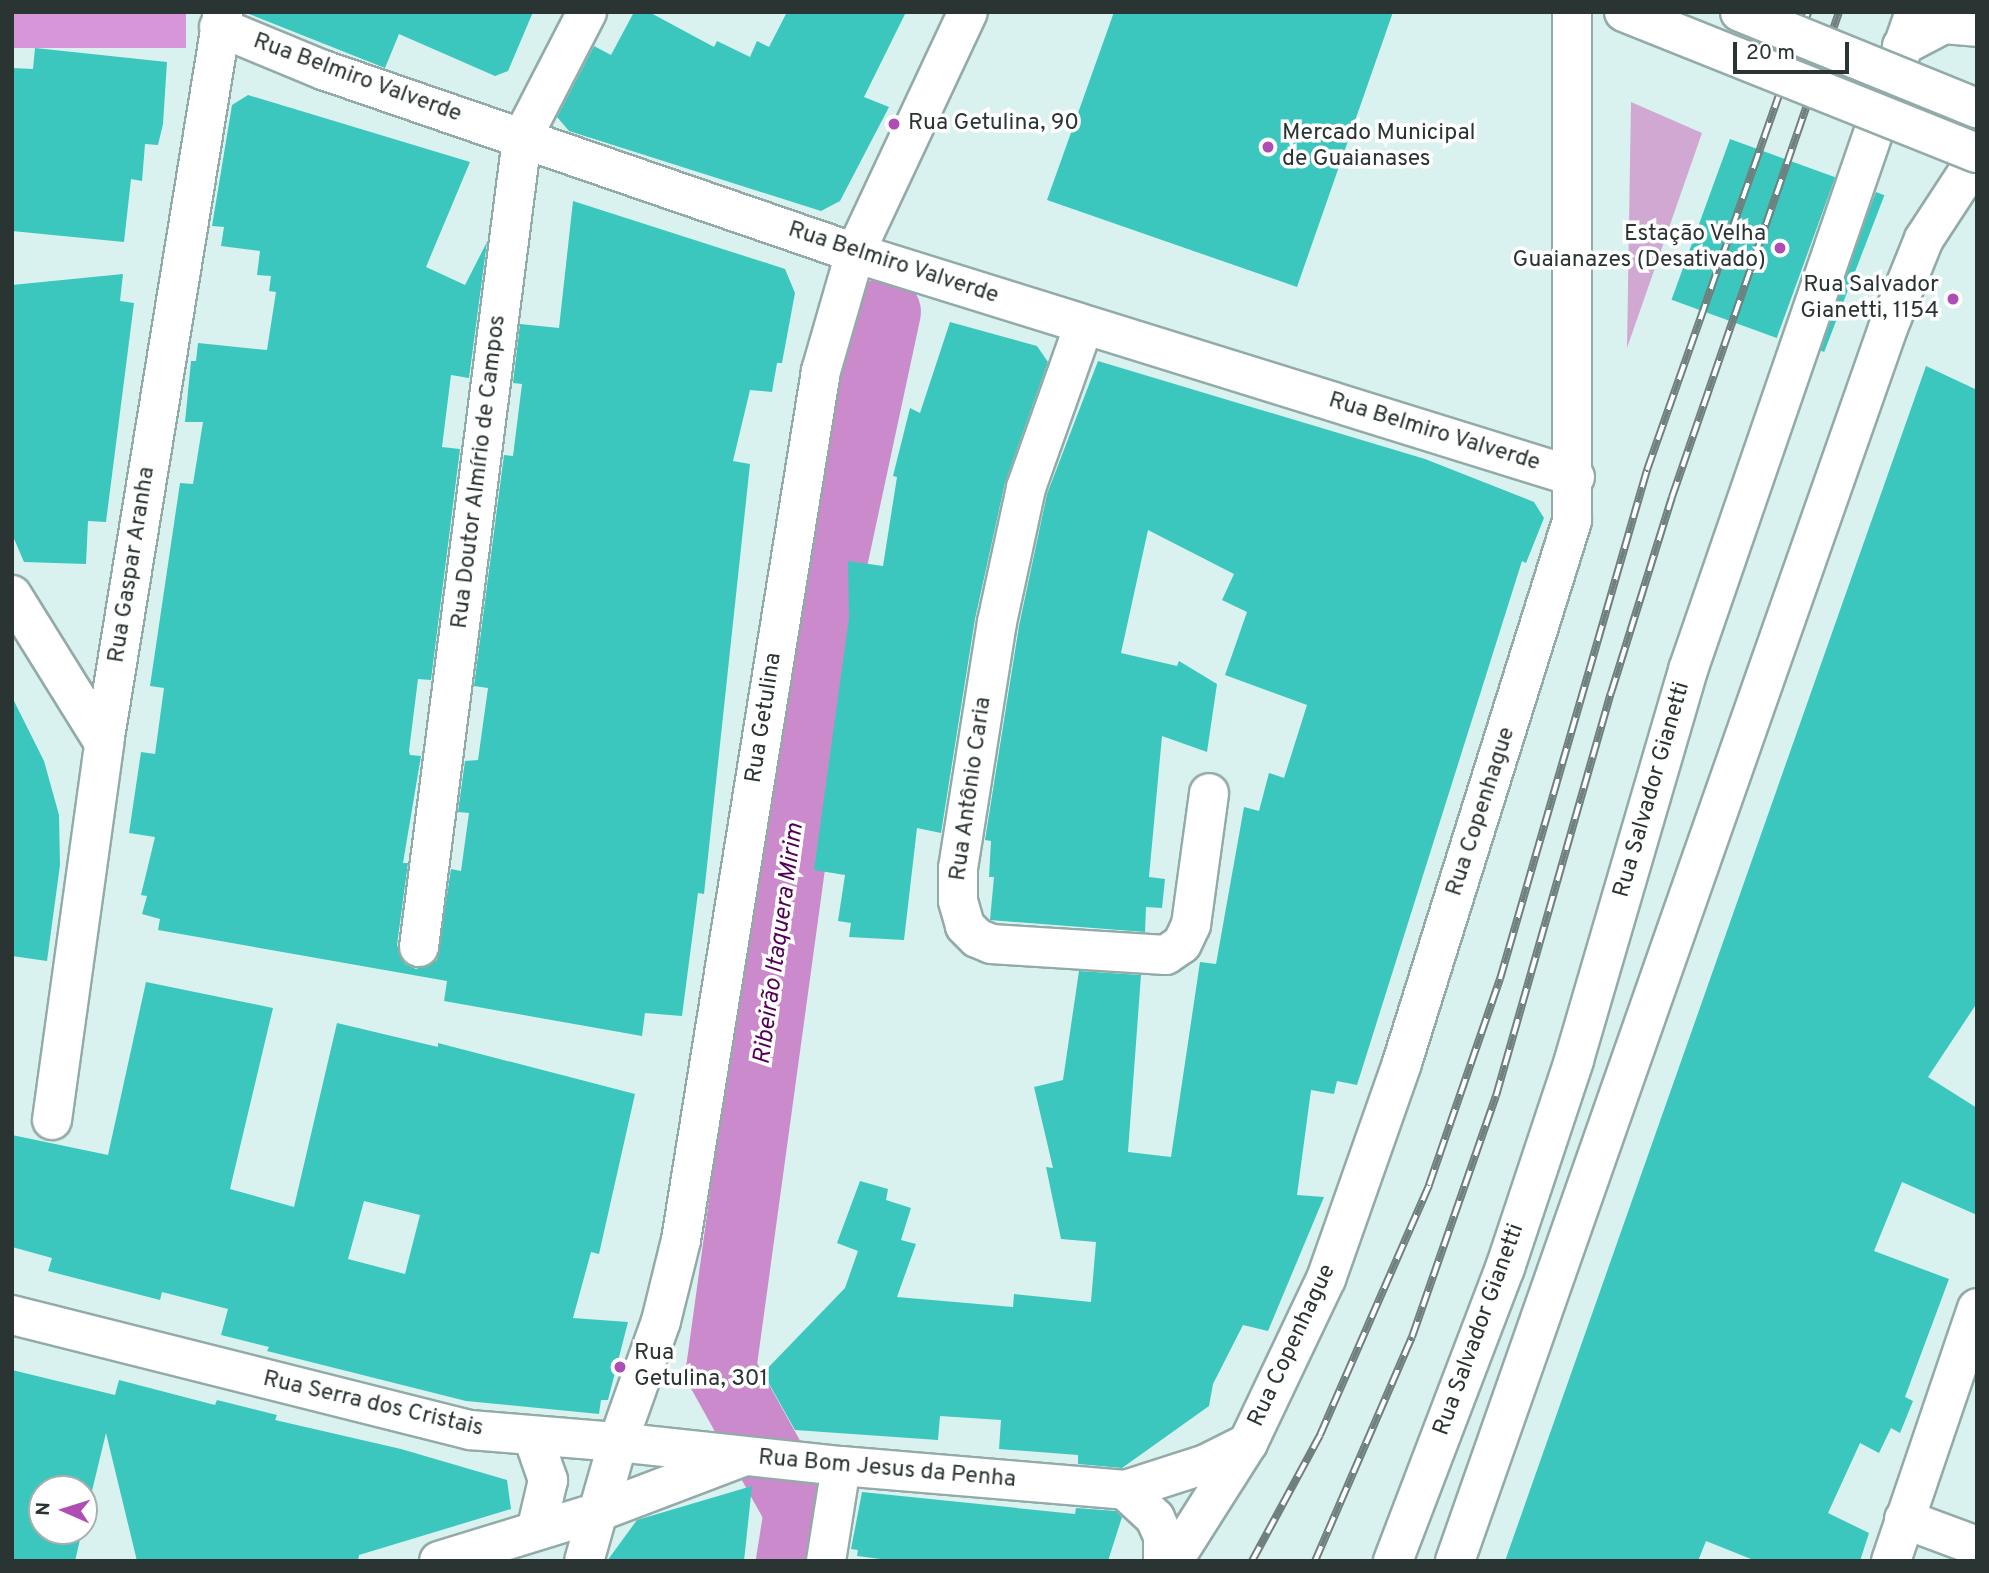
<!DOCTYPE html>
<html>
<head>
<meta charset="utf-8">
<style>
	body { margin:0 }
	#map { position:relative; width:1989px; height:1573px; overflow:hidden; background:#d9f2ef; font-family:Overpass,sans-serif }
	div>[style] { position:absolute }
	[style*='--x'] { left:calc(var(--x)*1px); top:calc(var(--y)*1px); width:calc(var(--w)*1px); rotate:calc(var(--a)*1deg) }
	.green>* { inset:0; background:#d1a8d1 }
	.forest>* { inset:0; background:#d796d9; transform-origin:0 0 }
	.river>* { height:70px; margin:-35px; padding:0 35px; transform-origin:35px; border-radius:35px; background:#cb8acc }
	.building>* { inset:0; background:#3bc7bd; transform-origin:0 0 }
	.roads { filter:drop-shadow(2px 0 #93aba8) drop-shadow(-2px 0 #93aba8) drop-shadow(0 2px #93aba8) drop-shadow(0 -2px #93aba8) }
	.minor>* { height:38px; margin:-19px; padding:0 19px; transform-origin:19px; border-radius:19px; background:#fff }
	.major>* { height:38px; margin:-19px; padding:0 19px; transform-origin:19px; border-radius:19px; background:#fff }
	.rail>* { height:8px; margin-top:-4px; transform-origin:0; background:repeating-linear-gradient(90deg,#fff 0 16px,#70807e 0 32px); box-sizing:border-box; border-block:2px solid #70807e }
	.bridges { filter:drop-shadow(2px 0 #93aba8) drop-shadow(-2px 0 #93aba8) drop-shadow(0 2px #93aba8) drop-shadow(0 -2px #93aba8) }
	.major-bridge>* { height:38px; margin:-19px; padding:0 19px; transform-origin:19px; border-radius:19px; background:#fff }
	.dots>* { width:19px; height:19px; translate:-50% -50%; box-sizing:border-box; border:4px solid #fff; border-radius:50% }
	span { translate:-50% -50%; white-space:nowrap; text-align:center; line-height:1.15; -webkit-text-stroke:7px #fff; paint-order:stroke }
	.street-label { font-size:23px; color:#2a3433 }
	.poi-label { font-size:23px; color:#2a3433 }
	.left { translate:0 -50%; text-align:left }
	.right { translate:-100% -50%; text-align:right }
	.water-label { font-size:24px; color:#520057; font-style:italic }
	.frame { position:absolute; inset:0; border:14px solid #2a3433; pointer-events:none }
	.north { position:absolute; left:28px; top:1475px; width:70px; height:70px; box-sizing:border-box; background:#fff; border:2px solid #aaaead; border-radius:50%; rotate:273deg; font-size:19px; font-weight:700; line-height:28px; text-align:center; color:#2a3433 }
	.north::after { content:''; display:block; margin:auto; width:24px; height:32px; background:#af4db4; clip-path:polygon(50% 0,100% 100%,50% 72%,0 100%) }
	.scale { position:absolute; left:1733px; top:42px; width:116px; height:32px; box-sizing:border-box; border:4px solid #2a3433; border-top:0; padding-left:9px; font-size:21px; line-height:24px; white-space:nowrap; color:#2a3433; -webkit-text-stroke:5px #fff; paint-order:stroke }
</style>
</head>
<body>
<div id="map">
	<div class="green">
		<div style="clip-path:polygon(1631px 102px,1702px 133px,1627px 348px)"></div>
	</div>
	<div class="forest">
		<div style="left:12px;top:12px;width:174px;height:36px"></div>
	</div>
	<div class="river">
		<div style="--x:791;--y:1561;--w:51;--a:-80.9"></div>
		<div style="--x:799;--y:1511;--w:161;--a:-119"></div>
		<div style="--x:721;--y:1370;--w:810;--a:-82.19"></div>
		<div style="--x:831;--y:568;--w:262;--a:-77.9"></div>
	</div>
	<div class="building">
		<div style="clip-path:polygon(244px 12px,533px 12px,508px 71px,495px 76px,399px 34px,385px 68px)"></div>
		<div style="clip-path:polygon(634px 12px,649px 12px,714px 47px,717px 41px,750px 57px,757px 41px,769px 47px,787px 12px,906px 12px,864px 97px,889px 107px,840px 201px,821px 211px,569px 131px,557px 117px,594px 46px,611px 55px)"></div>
		<div style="clip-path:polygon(1114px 12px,1393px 12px,1297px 287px,1047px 200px)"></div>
		<div style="clip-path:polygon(35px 48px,167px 62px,163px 124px,158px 145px,145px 144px,142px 181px,131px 179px,124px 242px,12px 231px,12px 68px,33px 69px)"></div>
		<div style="clip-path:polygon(248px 95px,470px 162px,426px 267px,465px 285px,487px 242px,469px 378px,451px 375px,442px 447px,460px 449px,431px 680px,418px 679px,409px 751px,410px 755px,421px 756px,403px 863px,408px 863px,397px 945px,405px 964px,416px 969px,437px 960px,451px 869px,461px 871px,469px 813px,458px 812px,465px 761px,478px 760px,488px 688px,474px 686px,504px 455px,513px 456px,522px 384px,513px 383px,520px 324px,559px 328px,573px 201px,785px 269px,795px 293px,782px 363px,777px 363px,772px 392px,750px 390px,733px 461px,750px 464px,704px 894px,698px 893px,682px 1016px,645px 1013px,642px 1036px,444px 1001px,447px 981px,158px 930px,160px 919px,142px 914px,147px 896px,141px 895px,155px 837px,129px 833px,141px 752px,155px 754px,164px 688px,150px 686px,180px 483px,193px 484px,203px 422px,185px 422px,191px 361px,196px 361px,198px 343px,267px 350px,276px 292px,269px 291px,271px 276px,257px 275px,260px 251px,221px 246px,224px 227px,212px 226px,232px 105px)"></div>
		<div style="left:1730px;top:139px;width:112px;height:171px;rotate:20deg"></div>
		<div style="left:1876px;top:192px;width:9px;height:168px;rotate:21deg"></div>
		<div style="clip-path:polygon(123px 274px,120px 301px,134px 303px,106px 522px,88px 521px,86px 564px,24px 562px,12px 534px,12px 285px)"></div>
		<div style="clip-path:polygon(950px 322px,1037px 346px,1048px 362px,1005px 483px,975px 619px,941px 833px,917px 828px,904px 940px,849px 937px,851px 923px,838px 921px,845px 875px,814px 870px,849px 618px,848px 561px,883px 566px,897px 477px,893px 476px,910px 408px,920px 413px)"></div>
		<div style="clip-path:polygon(1098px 361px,1425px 459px,1534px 502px,1544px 518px,1526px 563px,1522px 561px,1357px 1085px,1337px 1081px,1334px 1094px,1311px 1090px,1297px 1195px,1324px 1197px,1268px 1331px,1243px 1325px,1213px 1384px,1209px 1406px,1122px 1468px,1078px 1464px,1078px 1455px,999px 1449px,1001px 1420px,940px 1416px,938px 1440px,795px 1430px,763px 1373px,845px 1288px,858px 1251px,837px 1243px,860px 1181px,888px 1189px,886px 1200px,911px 1208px,901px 1240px,916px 1244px,897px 1297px,1013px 1307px,1014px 1294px,1091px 1302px,1096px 1242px,1061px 1239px,1046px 1167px,1053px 1168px,1034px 1087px,1063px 1080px,1079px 971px,1141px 975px,1128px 1152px,1171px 1157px,1200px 962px,1216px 964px,1244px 807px,1259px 811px,1269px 773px,1284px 778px,1307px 705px,1225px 675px,1247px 612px,1222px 600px,1234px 574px,1148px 530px,1121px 653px,1177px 666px,1179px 661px,1217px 684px,1207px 752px,1162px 736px,1149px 877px,1165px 879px,1162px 908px,1146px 907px,1145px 932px,990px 920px,994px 877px,989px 877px,991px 841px,985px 840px,1019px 626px,1047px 494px)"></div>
		<div style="clip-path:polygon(1926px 366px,1977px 390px,1977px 1003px,1928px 1077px,1977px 1108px,1977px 1215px,1902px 1182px,1874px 1251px,1949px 1279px,1905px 1397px,1913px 1401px,1900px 1433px,1891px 1428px,1879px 1453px,1860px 1443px,1828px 1513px,1869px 1533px,1860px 1561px,1756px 1561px,1706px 1541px,1698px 1561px,1505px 1561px)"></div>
		<div style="clip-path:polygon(12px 697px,44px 761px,59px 815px,60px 865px,47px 961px,12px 956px)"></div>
		<div style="clip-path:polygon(evenodd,146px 982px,273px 1008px,230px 1189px,294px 1207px,337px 1023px,438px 1047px,438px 1043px,635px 1094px,599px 1254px,591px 1252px,573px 1318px,628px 1322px,608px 1400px,601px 1400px,599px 1414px,466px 1401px,267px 1351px,269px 1347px,221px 1335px,228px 1309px,162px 1292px,160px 1300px,48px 1271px,52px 1258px,12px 1247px,12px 1135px,108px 1155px,146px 982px,364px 1201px,420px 1215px,405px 1274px,348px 1259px,364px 1201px)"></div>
		<div style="clip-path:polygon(12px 1370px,115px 1395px,119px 1380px,215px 1405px,217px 1400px,277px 1415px,275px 1420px,401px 1449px,507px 1480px,511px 1509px,359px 1555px,358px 1561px,137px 1561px,106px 1433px,84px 1524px,84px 1489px,42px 1489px,42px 1531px,82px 1531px,75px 1561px,12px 1561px)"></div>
		<div style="clip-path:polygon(752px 1486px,744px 1561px,607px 1561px,637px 1520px)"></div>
		<div style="clip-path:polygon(862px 1492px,1075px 1514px,1076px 1508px,1116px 1511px,1122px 1517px,1108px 1561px,896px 1561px,857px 1556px,858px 1550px,851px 1549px)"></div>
	</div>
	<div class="roads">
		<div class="minor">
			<div style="--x:219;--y:27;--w:113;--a:22.5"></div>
			<div style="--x:323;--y:70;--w:563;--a:18.98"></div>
			<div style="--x:855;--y:253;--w:754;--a:17.28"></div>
			<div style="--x:1084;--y:325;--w:173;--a:109.6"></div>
			<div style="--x:1026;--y:488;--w:137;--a:102.2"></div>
			<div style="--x:997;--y:622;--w:249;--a:99"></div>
			<div style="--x:958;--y:868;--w:33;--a:90"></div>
			<div style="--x:958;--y:901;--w:26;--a:74"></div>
			<div style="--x:965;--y:926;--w:17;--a:45"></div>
			<div style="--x:977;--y:938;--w:15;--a:23"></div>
			<div style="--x:991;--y:944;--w:175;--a:3.6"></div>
			<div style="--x:1166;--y:955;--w:19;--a:-35"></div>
			<div style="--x:1182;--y:944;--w:21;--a:-65"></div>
			<div style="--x:1191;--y:925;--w:133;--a:-82.2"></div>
			<div style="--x:12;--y:595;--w:174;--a:58.1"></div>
			<div style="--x:419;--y:947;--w:816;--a:-82.74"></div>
			<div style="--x:522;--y:138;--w:142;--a:-62.7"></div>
			<div style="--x:52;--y:1120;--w:381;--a:-82.1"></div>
			<div style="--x:104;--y:743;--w:741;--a:-80.75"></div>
			<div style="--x:12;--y:1315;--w:473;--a:14.1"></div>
			<div style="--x:471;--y:1430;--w:147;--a:4.7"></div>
			<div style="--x:618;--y:1442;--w:124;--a:105.9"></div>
			<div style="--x:533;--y:1437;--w:46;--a:70.8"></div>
			<div style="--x:548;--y:1480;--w:52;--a:103.2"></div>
			<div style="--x:841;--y:1466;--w:285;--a:4.8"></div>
			<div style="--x:1125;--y:1490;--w:85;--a:-17.8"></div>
			<div style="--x:1206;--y:1464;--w:47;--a:-26.6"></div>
			<div style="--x:1125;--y:1490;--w:41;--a:43"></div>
			<div style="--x:1155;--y:1518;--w:20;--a:66"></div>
			<div style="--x:1163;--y:1536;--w:25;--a:90"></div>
			<div style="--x:1904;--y:1519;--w:78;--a:20.3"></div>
			<div style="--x:439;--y:1561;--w:163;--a:-17.1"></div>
			<div style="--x:595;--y:1513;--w:155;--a:-20.8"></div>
			<div style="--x:1891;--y:1561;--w:267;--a:-71.2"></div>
		</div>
		<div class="major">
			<div style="--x:1902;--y:46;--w:47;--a:-27.6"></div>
			<div style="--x:1944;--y:24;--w:33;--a:5"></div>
			<div style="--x:826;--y:1561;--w:96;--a:-81"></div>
			<div style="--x:841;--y:1466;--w:224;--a:-173.9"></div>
			<div style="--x:618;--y:1442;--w:128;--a:-70.4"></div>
			<div style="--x:661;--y:1321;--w:83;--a:-76.1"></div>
			<div style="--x:681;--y:1240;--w:880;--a:-80.85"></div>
			<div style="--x:821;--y:371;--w:123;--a:-73.9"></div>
			<div style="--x:855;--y:253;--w:266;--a:-64.9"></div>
			<div style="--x:1173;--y:1561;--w:140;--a:-57.6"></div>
			<div style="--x:1248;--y:1443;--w:182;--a:-64.6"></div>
			<div style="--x:1326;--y:1279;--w:229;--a:-70.6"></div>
			<div style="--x:1402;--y:1063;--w:568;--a:-72.59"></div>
			<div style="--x:1572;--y:521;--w:509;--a:-90"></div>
			<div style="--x:1393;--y:1561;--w:314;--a:-69.1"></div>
			<div style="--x:1505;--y:1268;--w:219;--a:-71.6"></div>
			<div style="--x:1574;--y:1060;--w:406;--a:-73.7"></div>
			<div style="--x:1688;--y:670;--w:696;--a:-70.97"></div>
			<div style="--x:1455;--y:1561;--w:1307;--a:-70.65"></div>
			<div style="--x:1888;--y:328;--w:96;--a:-68"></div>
			<div style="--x:1924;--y:239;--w:97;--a:-56.8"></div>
		</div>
	</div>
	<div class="rail">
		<div style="--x:1252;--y:1561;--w:143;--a:-61.6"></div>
		<div style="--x:1320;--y:1435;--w:273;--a:-66.4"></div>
		<div style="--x:1429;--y:1185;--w:218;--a:-71"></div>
		<div style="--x:1500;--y:979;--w:530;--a:-73.89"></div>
		<div style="--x:1647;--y:470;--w:485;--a:-70.6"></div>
		<div style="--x:1315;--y:1561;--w:244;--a:-66.6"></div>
		<div style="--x:1412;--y:1337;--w:255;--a:-70.8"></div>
		<div style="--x:1496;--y:1096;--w:419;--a:-74.1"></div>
		<div style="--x:1611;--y:693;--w:205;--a:-72.7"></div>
		<div style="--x:1672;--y:497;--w:513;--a:-71"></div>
	</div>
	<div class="bridges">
		<div class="major-bridge">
			<div style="--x:1624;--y:12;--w:380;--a:21.8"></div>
			<div style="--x:1740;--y:12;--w:256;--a:22.1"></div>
		</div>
	</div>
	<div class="dots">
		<div style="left:894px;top:124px;background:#af4db4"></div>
		<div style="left:1268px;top:147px;background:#af4db4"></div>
		<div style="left:1780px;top:248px;background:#af4db4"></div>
		<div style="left:1953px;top:299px;background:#af4db4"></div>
		<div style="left:620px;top:1367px;background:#af4db4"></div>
	</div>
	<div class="street-label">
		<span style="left:357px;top:79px;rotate:20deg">Rua Belmiro Valverde</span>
		<span style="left:893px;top:264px;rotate:18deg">Rua Belmiro Valverde</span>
		<span style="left:1434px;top:433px;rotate:17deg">Rua Belmiro Valverde</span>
		<span style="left:480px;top:472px;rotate:-83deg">Rua Doutor Almírio de Campos</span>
		<span style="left:133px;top:565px;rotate:-81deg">Rua Gaspar Aranha</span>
		<span style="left:765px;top:718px;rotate:-81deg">Rua Getulina</span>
		<span style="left:972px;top:789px;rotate:-82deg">Rua Antônio Caria</span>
		<span style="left:1653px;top:790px;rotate:-74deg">Rua Salvador Gianetti</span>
		<span style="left:1482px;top:812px;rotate:-72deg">Rua Copenhague</span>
		<span style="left:1480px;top:1330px;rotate:-70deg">Rua Salvador Gianetti</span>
		<span style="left:1293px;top:1346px;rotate:-65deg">Rua Copenhague</span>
		<span style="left:373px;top:1405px;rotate:13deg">Rua Serra dos Cristais</span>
		<span style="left:887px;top:1470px;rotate:5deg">Rua Bom Jesus da Penha</span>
	</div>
	<div class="poi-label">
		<span class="left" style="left:908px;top:124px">Rua Getulina, 90</span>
		<span class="left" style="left:1282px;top:147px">Mercado Municipal<br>de Guaianases</span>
		<span class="right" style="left:1766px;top:248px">Estação Velha<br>Guaianazes (Desativado)</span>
		<span class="right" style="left:1939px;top:299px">Rua Salvador<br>Gianetti, 1154</span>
		<span class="left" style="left:634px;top:1367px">Rua<br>Getulina, 301</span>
	</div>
	<div class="water-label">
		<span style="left:780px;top:944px;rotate:-82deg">Ribeirão Itaquera Mirim</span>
	</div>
	<div class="frame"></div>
	<div class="north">N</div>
	<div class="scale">20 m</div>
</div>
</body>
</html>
